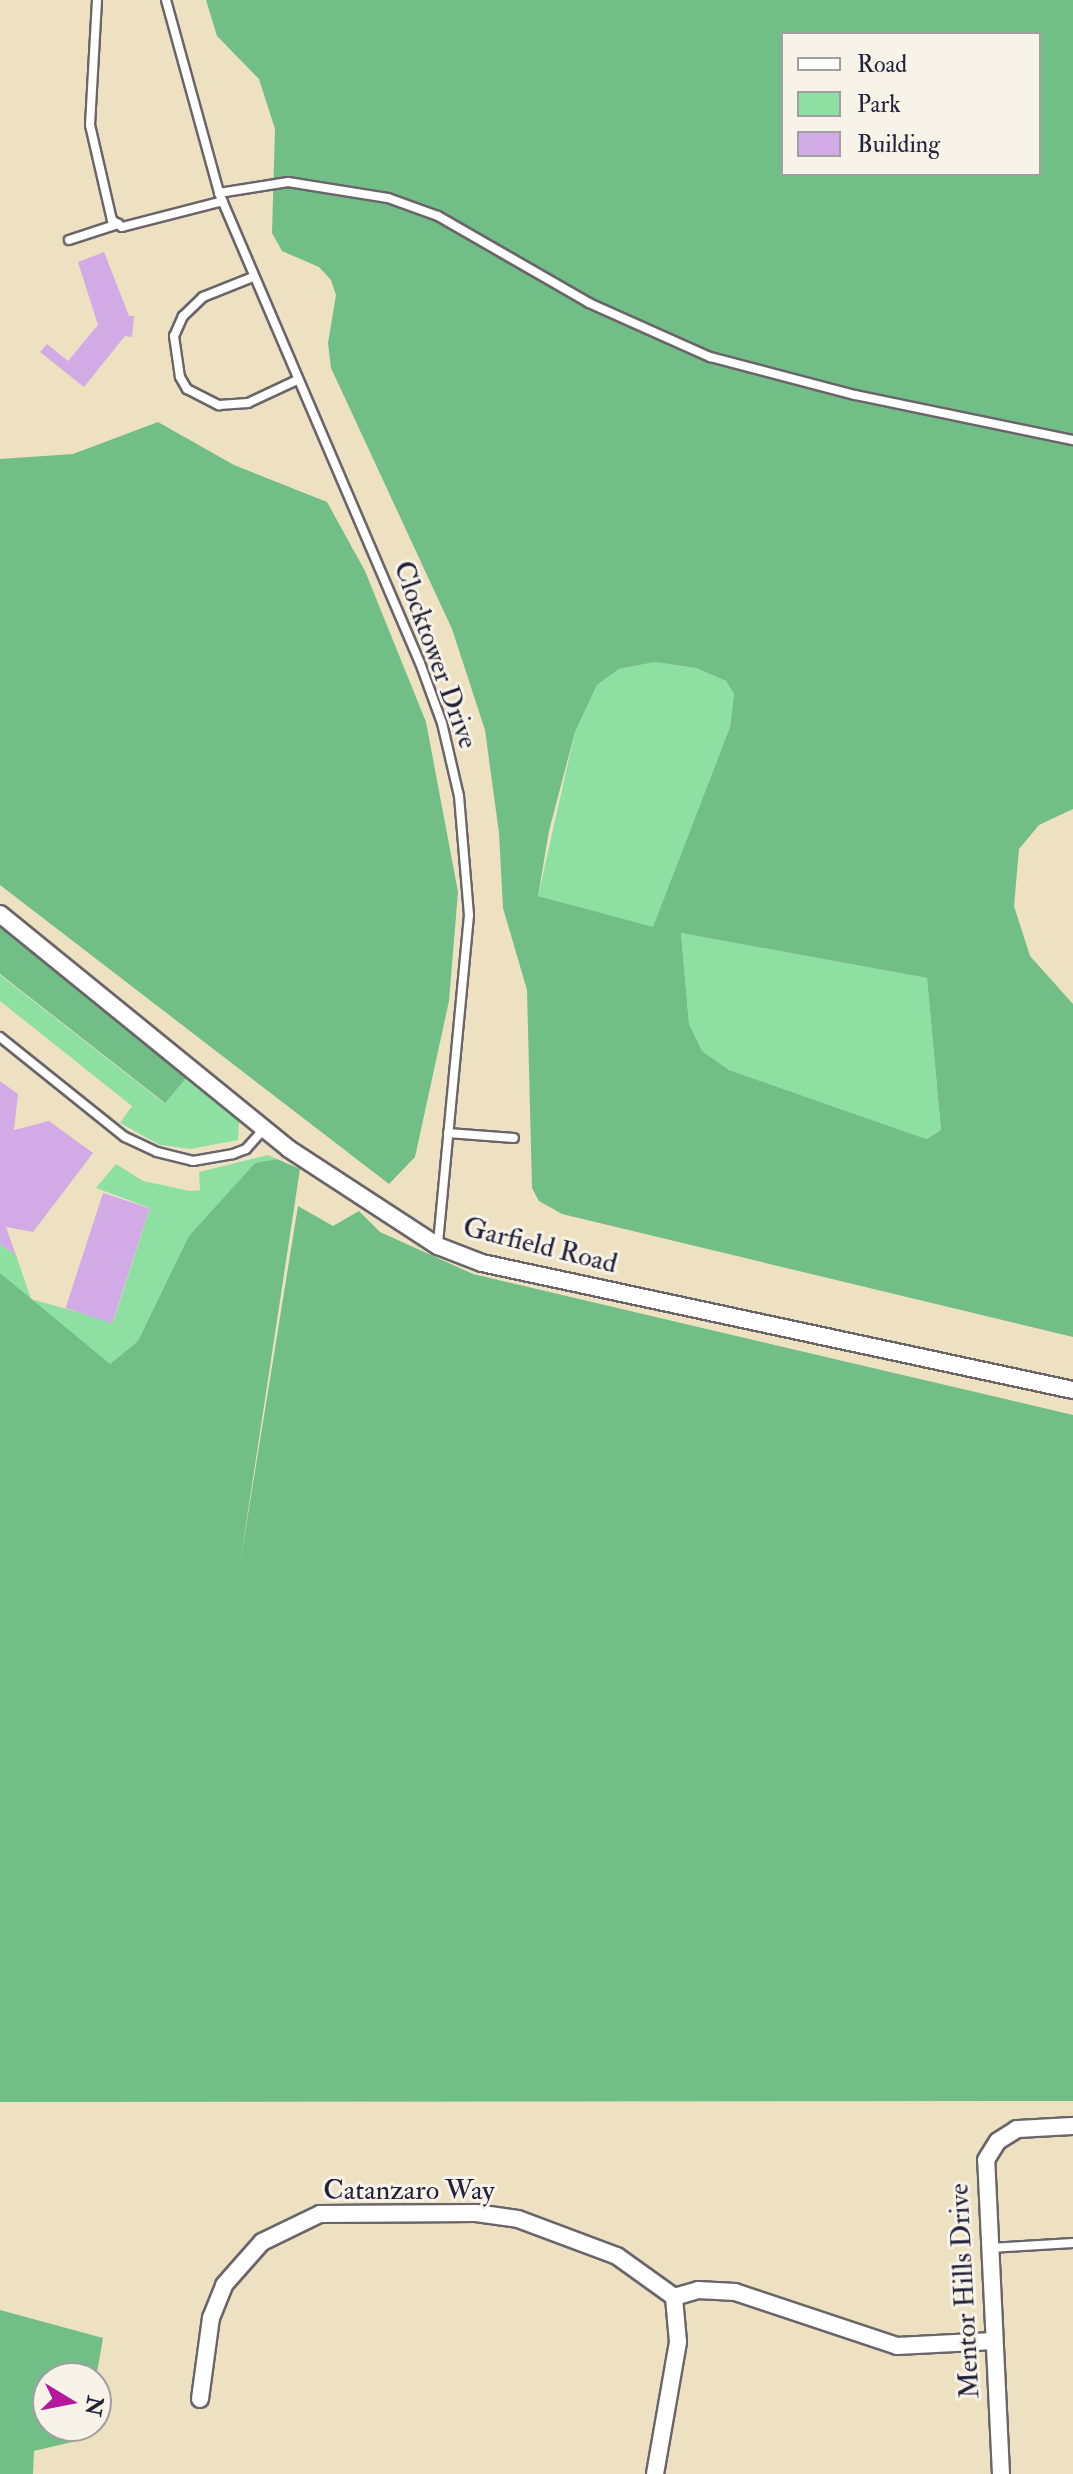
<!DOCTYPE html>
<html>
<head>
<meta charset="utf-8">
<style>
	body { margin:0 }
	#map { position:relative; width:1073px; height:2474px; overflow:hidden; background:#ede1c2; font-family:"IM FELL Double Pica",serif }
	div>[style] { position:absolute }
	[style*='--x'] { left:calc(var(--x)*1px); top:calc(var(--y)*1px); width:calc(var(--w)*1px); rotate:calc(var(--a)*1deg) }
	.green>* { inset:0; background:#8de0a1 }
	.forest>* { inset:0; background:#72be87 }
	.building>* { inset:0; background:#d2aae6; transform-origin:0 0 }
	.roads { filter:drop-shadow(2px 0 #69656a) drop-shadow(-2px 0 #69656a) drop-shadow(0 2px #69656a) drop-shadow(0 -2px #69656a) }
	.lane>* { height:8px; margin:-4px; padding:0 4px; transform-origin:4px; border-radius:4px; background:#fff }
	.street>* { height:16px; margin:-8px; padding:0 8px; transform-origin:8px; border-radius:8px; background:#fff }
	span { translate:-50% -50%; white-space:nowrap; text-align:center; line-height:1.15; -webkit-text-stroke:6px #f7f3e8; paint-order:stroke }
	.street-label { font-size:28px; color:#22223b }
	.legend { position:absolute; left:781px; top:32px; width:260px; height:144px; box-sizing:border-box; background:#f7f3e8; border:2px solid #a29fa3; margin:0; padding:10px 14px; list-style:none; font-size:24px; color:#22223b }
	.legend li { display:flex; align-items:center; gap:16px; height:40px }
	.legend b { width:40px; border:2px solid #a29fa3 }
	.north { position:absolute; left:32px; top:2362px; width:80px; height:80px; box-sizing:border-box; background:#f7f3e8; border:2px solid #a29fa3; border-radius:50%; rotate:100deg; font-size:22px; font-weight:700; line-height:32px; text-align:center; color:#22223b }
	.north::after { content:''; display:block; margin:auto; width:28px; height:36px; background:#b5179e; clip-path:polygon(50% 0,100% 100%,50% 72%,0 100%) }
</style>
</head>
<body>
<div id="map">
	<div class="green">
		<div style="clip-path:polygon(655px 662px,696px 668px,726px 681px,734px 694px,730px 727px,653px 928px,538px 896px,575px 732px,597px 685px,619px 669px)"></div>
		<div style="clip-path:polygon(681px 933px,927px 978px,941px 1130px,925px 1139px,729px 1070px,702px 1051px,689px 1024px)"></div>
		<div style="clip-path:polygon(0 975px,164px 1103px,187px 1077px,239px 1121px,238px 1140px,190px 1149px,160px 1145px,120px 1123px,132px 1106px,0 1001px)"></div>
		<div style="clip-path:polygon(268px 1155px,277px 1159px,255px 1163px,190px 1236px,138px 1341px,109px 1365px,0 1273px,0 1244px,16px 1255px,31px 1299px,113px 1322px,150px 1208px,96px 1188px,116px 1164px,143px 1181px,190px 1191px,200px 1190px,199px 1172px)"></div>
	</div>
	<div class="forest">
		<div style="clip-path:polygon(evenodd,206px 0,1073px 0,1073px 809px,1039px 825px,1019px 849px,1014px 906px,1030px 956px,1073px 1004px,1073px 1337px,562px 1214px,539px 1201px,532px 1188px,527px 990px,503px 908px,499px 833px,485px 730px,452px 629px,331px 368px,328px 343px,336px 295px,331px 280px,319px 267px,282px 251px,272px 233px,275px 129px,259px 79px,217px 36px,206px 0,783px 34px,1039px 34px,1039px 174px,783px 174px,783px 34px,206px 0,655px 662px,696px 668px,726px 681px,734px 694px,730px 727px,653px 927px,538px 896px,549px 831px,575px 732px,597px 685px,619px 669px,655px 662px,206px 0,681px 933px,927px 978px,941px 1130px,926px 1139px,729px 1070px,702px 1051px,689px 1024px,681px 933px)"></div>
		<div style="clip-path:polygon(158px 422px,234px 465px,327px 502px,365px 571px,426px 722px,458px 892px,449px 1001px,415px 1157px,389px 1184px,0 885px,0 459px,73px 454px)"></div>
		<div style="clip-path:polygon(0 925px,187px 1077px,165px 1103px,0 974px)"></div>
		<div style="clip-path:polygon(277px 1159px,300px 1169px,240px 1564px,298px 1206px,333px 1226px,359px 1211px,380px 1232px,473px 1274px,1073px 1415px,1073px 2101px,0 2102px,0 1273px,110px 1364px,138px 1341px,189px 1236px,255px 1163px)"></div>
		<div style="clip-path:polygon(0 2310px,103px 2338px,96px 2378px,48px 2378px,48px 2426px,87px 2426px,85px 2439px,34px 2451px,33px 2474px,0 2474px)"></div>
	</div>
	<div class="building">
		<div style="clip-path:polygon(104px 252px,129px 316px,134px 316px,132px 337px,125px 336px,84px 387px,40px 352px,47px 344px,68px 361px,98px 325px,78px 262px)"></div>
		<div style="clip-path:polygon(0 1081px,18px 1094px,14px 1130px,49px 1121px,93px 1153px,33px 1232px,6px 1227px,16px 1255px,0 1244px)"></div>
		<div style="left:103px;top:1193px;width:49px;height:121px;rotate:18deg"></div>
	</div>
	<div class="roads">
		<div class="lane">
			<div style="--x:97;--y:0;--w:125;--a:93.2"></div>
			<div style="--x:90;--y:125;--w:98;--a:77"></div>
			<div style="--x:112;--y:220;--w:12;--a:35"></div>
			<div style="--x:122;--y:227;--w:104;--a:-14.4"></div>
			<div style="--x:166;--y:0;--w:200;--a:74.6"></div>
			<div style="--x:219;--y:193;--w:511;--a:66.85"></div>
			<div style="--x:420;--y:663;--w:64;--a:69.9"></div>
			<div style="--x:442;--y:723;--w:75;--a:76.9"></div>
			<div style="--x:459;--y:796;--w:119;--a:85.2"></div>
			<div style="--x:469;--y:915;--w:332;--a:95.4"></div>
			<div style="--x:219;--y:193;--w:70;--a:-9.1"></div>
			<div style="--x:288;--y:182;--w:101;--a:9.1"></div>
			<div style="--x:388;--y:198;--w:53;--a:19.8"></div>
			<div style="--x:438;--y:216;--w:174;--a:29.9"></div>
			<div style="--x:589;--y:303;--w:133;--a:24.1"></div>
			<div style="--x:710;--y:357;--w:150;--a:14.7"></div>
			<div style="--x:855;--y:395;--w:223;--a:11.7"></div>
			<div style="--x:69;--y:240;--w:52;--a:-18.1"></div>
			<div style="--x:253;--y:277;--w:54;--a:158.2"></div>
			<div style="--x:203;--y:297;--w:28;--a:136"></div>
			<div style="--x:183;--y:316;--w:22;--a:114"></div>
			<div style="--x:174;--y:336;--w:41;--a:81.7"></div>
			<div style="--x:180;--y:377;--w:14;--a:60"></div>
			<div style="--x:187;--y:389;--w:36;--a:27"></div>
			<div style="--x:219;--y:405;--w:29;--a:-4"></div>
			<div style="--x:248;--y:403;--w:54;--a:-25.1"></div>
			<div style="--x:0;--y:1037;--w:160;--a:38.7"></div>
			<div style="--x:125;--y:1137;--w:35;--a:25"></div>
			<div style="--x:157;--y:1152;--w:37;--a:14"></div>
			<div style="--x:193;--y:1161;--w:41;--a:-9.9"></div>
			<div style="--x:233;--y:1154;--w:14;--a:-21"></div>
			<div style="--x:246;--y:1149;--w:27;--a:-48"></div>
			<div style="--x:448;--y:1133;--w:66;--a:4.3"></div>
			<div style="--x:990;--y:2248;--w:83;--a:-3.4"></div>
		</div>
		<div class="street">
			<div style="--x:0;--y:914;--w:372;--a:39.1"></div>
			<div style="--x:289;--y:1149;--w:178;--a:33.1"></div>
			<div style="--x:438;--y:1246;--w:47;--a:21.1"></div>
			<div style="--x:482;--y:1263;--w:604;--a:12.13"></div>
			<div style="--x:674;--y:2297;--w:25;--a:-16"></div>
			<div style="--x:698;--y:2290;--w:37;--a:3"></div>
			<div style="--x:735;--y:2292;--w:171;--a:18.4"></div>
			<div style="--x:897;--y:2346;--w:97;--a:-3"></div>
			<div style="--x:200;--y:2399;--w:82;--a:-82.3"></div>
			<div style="--x:211;--y:2318;--w:35;--a:-68"></div>
			<div style="--x:224;--y:2285;--w:57;--a:-48.5"></div>
			<div style="--x:262;--y:2242;--w:64;--a:-25.8"></div>
			<div style="--x:320;--y:2214;--w:156;--a:-0.4"></div>
			<div style="--x:476;--y:2213;--w:42;--a:8.1"></div>
			<div style="--x:518;--y:2219;--w:106;--a:20.5"></div>
			<div style="--x:617;--y:2256;--w:70;--a:35.7"></div>
			<div style="--x:655;--y:2474;--w:134;--a:-80.1"></div>
			<div style="--x:678;--y:2342;--w:45;--a:-95.1"></div>
			<div style="--x:1001;--y:2474;--w:314;--a:-92.7"></div>
			<div style="--x:986;--y:2160;--w:22;--a:-58"></div>
			<div style="--x:998;--y:2141;--w:22;--a:-32"></div>
			<div style="--x:1017;--y:2129;--w:56;--a:-3.1"></div>
		</div>
	</div>
	<div class="street-label">
		<span style="left:435px;top:655px;rotate:70deg">Clocktower Drive</span>
		<span style="left:540px;top:1246px;rotate:14deg">Garfield Road</span>
		<span style="left:409px;top:2191px">Catanzaro Way</span>
		<span style="left:965px;top:2291px;rotate:-93deg">Mentor Hills Drive</span>
	</div>
	<ul class="legend">
	<li><b style="height:10px;background:#fff"></b>Road</li>
	<li><b style="height:22px;background:#8de0a1"></b>Park</li>
	<li><b style="height:22px;background:#d2aae6"></b>Building</li>
	</ul>
	<div class="north">N</div>
</div>
</body>
</html>
